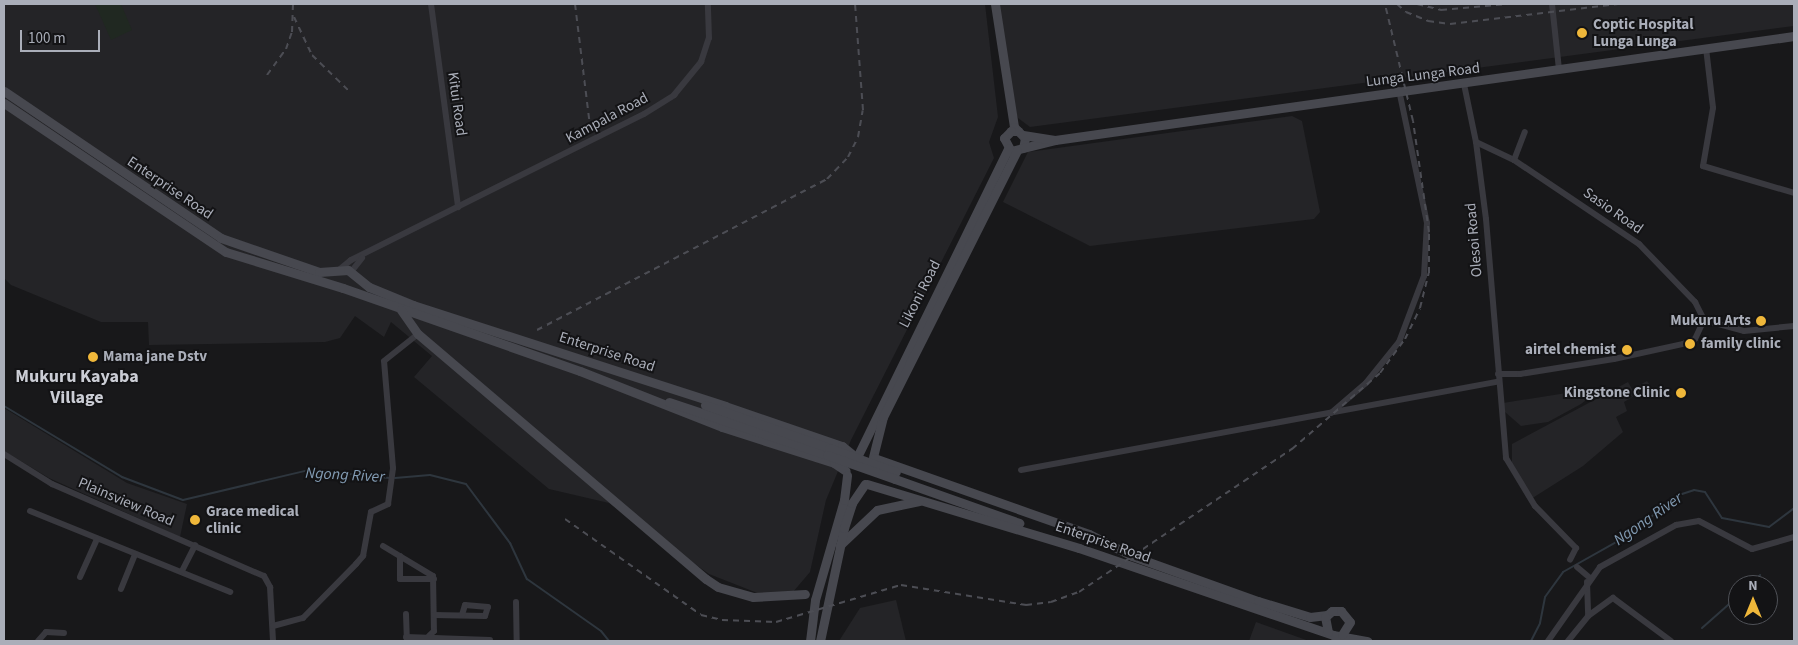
<!DOCTYPE html>
<html>
<head>
<meta charset="utf-8">
<style>
	body { margin:0 }
	#map { position:relative; width:1798px; height:645px; overflow:hidden; background:#18181a; font-family:"Source Sans 3",sans-serif }
	div>[style] { position:absolute }
	[style*='--x'] { left:calc(var(--x)*1px); top:calc(var(--y)*1px); width:calc(var(--w)*1px); rotate:calc(var(--a)*1deg) }
	.built>* { inset:0; background:#242427 }
	.green>* { inset:0; background:#202821 }
	.stream>* { height:2px; margin:-1px; padding:0 1px; transform-origin:1px; border-radius:1px; background:#2e363e }
	.street>* { height:6px; margin:-3px; padding:0 3px; transform-origin:3px; border-radius:3px; background:#39393f }
	.secondary>* { height:9px; margin:-4.5px; padding:0 4.5px; transform-origin:4.5px; border-radius:4.5px; background:#47484f }
	.rail>* { height:2px; margin-top:-1px; transform-origin:0; background:repeating-linear-gradient(90deg,#4c4d54 0 6px,transparent 0 11px) }
	.secondary-bridge>* { height:9px; margin:-4.5px; padding:0 4.5px; transform-origin:4.5px; border-radius:4.5px; background:#47484f }
	.dots>* { width:14px; height:14px; translate:-50% -50%; box-sizing:border-box; border:2px solid #131315; border-radius:50% }
	span { translate:-50% -50%; white-space:nowrap; text-align:center; line-height:1.15; -webkit-text-stroke:4px #131315; paint-order:stroke }
	.poi-label { font-size:15px; color:#aaaeb9; font-weight:700 }
	.left { translate:0 -50%; text-align:left }
	.right { translate:-100% -50%; text-align:right }
	.street-label { font-size:15px; color:#aaaeb9 }
	.water-label { font-size:16px; color:#829bb3; font-style:italic }
	.quarter-label { font-size:18px; color:#cbcdd5; font-weight:700 }
	.frame { position:absolute; inset:0; border:5px solid #aaaeb9; pointer-events:none }
	.north { position:absolute; left:1728px; top:575px; width:50px; height:50px; box-sizing:border-box; background:#131315; border:1px solid #4f5157; border-radius:50%; rotate:0deg; font-size:14px; font-weight:700; line-height:20px; text-align:center; color:#aaaeb9 }
	.north::after { content:''; display:block; margin:auto; width:18px; height:22px; background:#efb73a; clip-path:polygon(50% 0,100% 100%,50% 72%,0 100%) }
	.scale { position:absolute; left:20px; top:30px; width:80px; height:22px; box-sizing:border-box; border:2px solid #aaaeb9; border-top:0; padding-left:6px; font-size:15px; line-height:18px; white-space:nowrap; color:#aaaeb9; -webkit-text-stroke:4px #131315; paint-order:stroke }
</style>
</head>
<body>
<div id="map">
	<div class="built">
		<div style="clip-path:polygon(4px 4px,985px 4px,998px 117px,989px 142px,994px 158px,851px 440px,826px 500px,810px 572px,793px 592px,760px 594px,709px 574px,609px 503px,549px 489px,414px 377px,432px 356px,391px 322px,384px 337px,355px 316px,340px 338px,325px 342px,149px 345px,148px 322px,101px 322px,11px 285px,4px 278px)"></div>
		<div style="clip-path:polygon(997px 4px,1794px 4px,1794px 26px,1030px 127px,1018px 118px,1010px 101px)"></div>
		<div style="clip-path:polygon(1292px 116px,1302px 121px,1320px 212px,1314px 219px,1090px 246px,1003px 202px,1028px 152px)"></div>
		<div style="clip-path:polygon(1647px 381px,1651px 386px,1624px 402px,1627px 411px,1616px 417px,1623px 432px,1583px 466px,1531px 499px,1512px 465px,1512px 444px,1628px 382px,1632px 389px)"></div>
		<div style="clip-path:polygon(1598px 388px,1598px 392px,1585px 394px,1586px 400px,1581px 404px,1548px 422px,1521px 426px,1505px 412px,1503px 403px)"></div>
		<div style="clip-path:polygon(4px 408px,127px 483px,187px 504px,180px 537px,49px 478px,4px 451px)"></div>
		<div style="clip-path:polygon(896px 600px,906px 641px,839px 641px,860px 608px)"></div>
		<div style="clip-path:polygon(1256px 622px,1309px 641px,1249px 641px)"></div>
	</div>
	<div class="green">
		<div style="clip-path:polygon(95px 4px,121px 4px,132px 30px,111px 40px)"></div>
	</div>
	<div class="stream">
		<div style="--x:4;--y:406;--w:138;--a:31"></div>
		<div style="--x:122;--y:477;--w:65;--a:20.7"></div>
		<div style="--x:183;--y:500;--w:130;--a:-13.4"></div>
		<div style="--x:309;--y:470;--w:81;--a:5.6"></div>
		<div style="--x:395;--y:478;--w:35;--a:-5"></div>
		<div style="--x:430;--y:475;--w:37;--a:14"></div>
		<div style="--x:466;--y:484;--w:74;--a:53.3"></div>
		<div style="--x:510;--y:543;--w:40;--a:65"></div>
		<div style="--x:527;--y:579;--w:90;--a:35.1"></div>
		<div style="--x:601;--y:631;--w:13;--a:51"></div>
		<div style="--x:1749;--y:585;--w:15;--a:-42"></div>
		<div style="--x:1702;--y:628;--w:48;--a:-41.6"></div>
		<div style="--x:1531;--y:641;--w:20;--a:-63"></div>
		<div style="--x:1540;--y:623;--w:26;--a:-79"></div>
		<div style="--x:1545;--y:597;--w:31;--a:-54"></div>
		<div style="--x:1563;--y:572;--w:63;--a:-29.4"></div>
		<div style="--x:1618;--y:541;--w:79;--a:-36.3"></div>
		<div style="--x:1682;--y:494;--w:13;--a:-18"></div>
		<div style="--x:1694;--y:490;--w:11;--a:10"></div>
		<div style="--x:1705;--y:492;--w:31;--a:57"></div>
		<div style="--x:1722;--y:518;--w:48;--a:10.8"></div>
		<div style="--x:1769;--y:527;--w:31;--a:-37"></div>
	</div>
	<div class="street">
		<div style="--x:431;--y:4;--w:205;--a:82.4"></div>
		<div style="--x:1552;--y:4;--w:65;--a:83.9"></div>
		<div style="--x:1706;--y:48;--w:60;--a:83.3"></div>
		<div style="--x:1713;--y:108;--w:59;--a:99.8"></div>
		<div style="--x:1703;--y:166;--w:95;--a:16.5"></div>
		<div style="--x:1464;--y:84;--w:59;--a:78.3"></div>
		<div style="--x:1476;--y:142;--w:78;--a:82.6"></div>
		<div style="--x:1486;--y:219;--w:240;--a:85.2"></div>
		<div style="--x:1506;--y:458;--w:56;--a:58.9"></div>
		<div style="--x:1535;--y:506;--w:59;--a:45.7"></div>
		<div style="--x:1576;--y:548;--w:13;--a:117"></div>
		<div style="--x:1476;--y:142;--w:42;--a:25.3"></div>
		<div style="--x:1514;--y:160;--w:151;--a:33.9"></div>
		<div style="--x:1639;--y:244;--w:81;--a:46"></div>
		<div style="--x:1695;--y:302;--w:20;--a:63"></div>
		<div style="--x:1704;--y:320;--w:41;--a:15.4"></div>
		<div style="--x:1744;--y:331;--w:50;--a:-5.7"></div>
		<div style="--x:1514;--y:160;--w:30;--a:-69"></div>
		<div style="--x:340;--y:269;--w:14;--a:-39"></div>
		<div style="--x:351;--y:260;--w:327;--a:-26.5"></div>
		<div style="--x:644;--y:114;--w:36;--a:-32"></div>
		<div style="--x:674;--y:95;--w:43;--a:-50.7"></div>
		<div style="--x:701;--y:62;--w:25;--a:-72"></div>
		<div style="--x:709;--y:38;--w:34;--a:-92"></div>
		<div style="--x:351;--y:272;--w:18;--a:-52"></div>
		<div style="--x:1498;--y:374;--w:22;--a:0"></div>
		<div style="--x:1520;--y:374;--w:95;--a:-9.1"></div>
		<div style="--x:1614;--y:359;--w:71;--a:-12.3"></div>
		<div style="--x:1683;--y:344;--w:13;--a:-23"></div>
		<div style="--x:1695;--y:339;--w:21;--a:-65"></div>
		<div style="--x:1331;--y:413;--w:46;--a:-40.6"></div>
		<div style="--x:1366;--y:383;--w:53;--a:-51.2"></div>
		<div style="--x:1399;--y:342;--w:71;--a:-69.3"></div>
		<div style="--x:1424;--y:276;--w:53;--a:-86.8"></div>
		<div style="--x:1427;--y:223;--w:136;--a:-101.9"></div>
		<div style="--x:4;--y:454;--w:57;--a:32"></div>
		<div style="--x:52;--y:484;--w:231;--a:23.5"></div>
		<div style="--x:264;--y:576;--w:13;--a:61"></div>
		<div style="--x:270;--y:587;--w:54;--a:86.8"></div>
		<div style="--x:1021;--y:470;--w:485;--a:-10.5"></div>
		<div style="--x:30;--y:511;--w:216;--a:22"></div>
		<div style="--x:383;--y:546;--w:58;--a:31"></div>
		<div style="--x:433;--y:576;--w:55;--a:89"></div>
		<div style="--x:434;--y:631;--w:7;--a:135"></div>
		<div style="--x:400;--y:556;--w:23;--a:90"></div>
		<div style="--x:400;--y:579;--w:34;--a:0"></div>
		<div style="--x:1577;--y:567;--w:17;--a:40"></div>
		<div style="--x:182;--y:571;--w:29;--a:-63"></div>
		<div style="--x:80;--y:577;--w:42;--a:-65.9"></div>
		<div style="--x:1587;--y:582;--w:34;--a:88"></div>
		<div style="--x:121;--y:589;--w:38;--a:-68"></div>
		<div style="--x:516;--y:602;--w:39;--a:89"></div>
		<div style="--x:406;--y:614;--w:26;--a:88"></div>
		<div style="--x:434;--y:615;--w:51;--a:1.1"></div>
		<div style="--x:485;--y:616;--w:9;--a:-72"></div>
		<div style="--x:488;--y:607;--w:23;--a:-175"></div>
		<div style="--x:465;--y:605;--w:10;--a:107"></div>
		<div style="--x:273;--y:626;--w:31;--a:-15"></div>
		<div style="--x:303;--y:618;--w:76;--a:-45.5"></div>
		<div style="--x:356;--y:564;--w:11;--a:-49"></div>
		<div style="--x:363;--y:556;--w:45;--a:-79.7"></div>
		<div style="--x:371;--y:512;--w:19;--a:-25"></div>
		<div style="--x:388;--y:504;--w:36;--a:-82"></div>
		<div style="--x:393;--y:468;--w:107;--a:-94.8"></div>
		<div style="--x:384;--y:361;--w:43;--a:-38.5"></div>
		<div style="--x:406;--y:637;--w:84;--a:2"></div>
		<div style="--x:38;--y:641;--w:12;--a:-48"></div>
		<div style="--x:46;--y:632;--w:18;--a:3"></div>
		<div style="--x:1548;--y:641;--w:90;--a:-54.9"></div>
		<div style="--x:1600;--y:567;--w:87;--a:-28.9"></div>
		<div style="--x:1676;--y:525;--w:23;--a:-10"></div>
		<div style="--x:1699;--y:521;--w:60;--a:27.8"></div>
		<div style="--x:1752;--y:549;--w:44;--a:-15.9"></div>
		<div style="--x:1568;--y:641;--w:32;--a:-51"></div>
		<div style="--x:1588;--y:616;--w:31;--a:-36"></div>
		<div style="--x:1613;--y:598;--w:72;--a:36.6"></div>
	</div>
	<div class="secondary">
		<div style="--x:995;--y:4;--w:124;--a:81.2"></div>
		<div style="--x:1014;--y:127;--w:16;--a:45"></div>
		<div style="--x:1025;--y:138;--w:10;--a:101"></div>
		<div style="--x:4;--y:91;--w:262;--a:34.1"></div>
		<div style="--x:221;--y:238;--w:104;--a:19.1"></div>
		<div style="--x:319;--y:272;--w:29;--a:-4"></div>
		<div style="--x:348;--y:270;--w:27;--a:39"></div>
		<div style="--x:369;--y:287;--w:48;--a:22.2"></div>
		<div style="--x:413;--y:305;--w:328;--a:17.9"></div>
		<div style="--x:725;--y:406;--w:124;--a:18.9"></div>
		<div style="--x:842;--y:446;--w:14;--a:39"></div>
		<div style="--x:4;--y:103;--w:267;--a:33.9"></div>
		<div style="--x:226;--y:252;--w:122;--a:17.1"></div>
		<div style="--x:343;--y:288;--w:251;--a:19.3"></div>
		<div style="--x:580;--y:371;--w:153;--a:21.5"></div>
		<div style="--x:722;--y:427;--w:118;--a:17.8"></div>
		<div style="--x:834;--y:463;--w:14;--a:34"></div>
		<div style="--x:1018;--y:131;--w:7;--a:180"></div>
		<div style="--x:1011;--y:131;--w:10;--a:135"></div>
		<div style="--x:1004;--y:138;--w:15;--a:62"></div>
		<div style="--x:1011;--y:151;--w:45;--a:-14"></div>
		<div style="--x:1055;--y:140;--w:746;--a:-8.01"></div>
		<div style="--x:1023;--y:135;--w:32;--a:9"></div>
		<div style="--x:401;--y:310;--w:29;--a:55"></div>
		<div style="--x:418;--y:334;--w:378;--a:40.4"></div>
		<div style="--x:706;--y:579;--w:14;--a:34"></div>
		<div style="--x:718;--y:587;--w:36;--a:16"></div>
		<div style="--x:753;--y:597;--w:52;--a:-3.3"></div>
		<div style="--x:669;--y:402;--w:163;--a:18.5"></div>
		<div style="--x:705;--y:405;--w:131;--a:19.1"></div>
		<div style="--x:859;--y:453;--w:339;--a:-63.9"></div>
		<div style="--x:873;--y:457;--w:41;--a:-76"></div>
		<div style="--x:883;--y:417;--w:298;--a:-63.3"></div>
		<div style="--x:874;--y:458;--w:228;--a:19.5"></div>
		<div style="--x:1089;--y:534;--w:48;--a:27.1"></div>
		<div style="--x:1132;--y:556;--w:134;--a:19.7"></div>
		<div style="--x:1258;--y:601;--w:54;--a:17.1"></div>
		<div style="--x:1310;--y:617;--w:17;--a:-7"></div>
		<div style="--x:895;--y:479;--w:132;--a:19.5"></div>
		<div style="--x:867;--y:484;--w:221;--a:16.8"></div>
		<div style="--x:1079;--y:548;--w:268;--a:18.9"></div>
		<div style="--x:1333;--y:635;--w:35;--a:10"></div>
		<div style="--x:840;--y:545;--w:51;--a:-43.4"></div>
		<div style="--x:877;--y:510;--w:43;--a:-12.1"></div>
		<div style="--x:1328;--y:632;--w:15;--a:-101"></div>
		<div style="--x:1325;--y:617;--w:9;--a:-41"></div>
		<div style="--x:1332;--y:611;--w:9;--a:0"></div>
		<div style="--x:1341;--y:611;--w:14;--a:51"></div>
		<div style="--x:1350;--y:622;--w:15;--a:122"></div>
		<div style="--x:810;--y:641;--w:41;--a:-83"></div>
		<div style="--x:815;--y:600;--w:104;--a:-73.8"></div>
		<div style="--x:844;--y:500;--w:25;--a:-83"></div>
		<div style="--x:820;--y:641;--w:116;--a:-78"></div>
		<div style="--x:844;--y:528;--w:26;--a:-72"></div>
		<div style="--x:852;--y:503;--w:23;--a:-56"></div>
	</div>
	<div class="rail">
		<div style="--x:575;--y:4;--w:123;--a:83"></div>
		<div style="--x:1397;--y:4;--w:12;--a:42"></div>
		<div style="--x:1406;--y:12;--w:24;--a:22"></div>
		<div style="--x:1428;--y:21;--w:22;--a:8"></div>
		<div style="--x:1450;--y:24;--w:169;--a:-6.8"></div>
		<div style="--x:1417;--y:4;--w:25;--a:14"></div>
		<div style="--x:1441;--y:10;--w:67;--a:-5.1"></div>
		<div style="--x:294;--y:17;--w:42;--a:64.7"></div>
		<div style="--x:312;--y:55;--w:50;--a:44.2"></div>
		<div style="--x:267;--y:75;--w:32;--a:-54"></div>
		<div style="--x:286;--y:49;--w:18;--a:-71"></div>
		<div style="--x:292;--y:32;--w:28;--a:-88"></div>
		<div style="--x:537;--y:330;--w:327;--a:-27.5"></div>
		<div style="--x:827;--y:179;--w:30;--a:-46"></div>
		<div style="--x:848;--y:157;--w:22;--a:-63"></div>
		<div style="--x:858;--y:137;--w:27;--a:-80"></div>
		<div style="--x:863;--y:110;--w:106;--a:-94.3"></div>
		<div style="--x:565;--y:519;--w:166;--a:35.2"></div>
		<div style="--x:701;--y:615;--w:22;--a:13"></div>
		<div style="--x:722;--y:620;--w:54;--a:2.1"></div>
		<div style="--x:776;--y:622;--w:130;--a:-16.5"></div>
		<div style="--x:901;--y:585;--w:127;--a:9.1"></div>
		<div style="--x:1026;--y:605;--w:25;--a:-7"></div>
		<div style="--x:1051;--y:602;--w:30;--a:-20"></div>
		<div style="--x:1079;--y:592;--w:257;--a:-33.9"></div>
		<div style="--x:1292;--y:449;--w:116;--a:-40.8"></div>
		<div style="--x:1380;--y:373;--w:42;--a:-53.7"></div>
		<div style="--x:1405;--y:339;--w:34;--a:-64"></div>
		<div style="--x:1420;--y:308;--w:36;--a:-76"></div>
		<div style="--x:1429;--y:273;--w:41;--a:-90"></div>
		<div style="--x:1429;--y:232;--w:112;--a:-98.2"></div>
		<div style="--x:1413;--y:121;--w:120;--a:-103.5"></div>
	</div>
	<div class="secondary-bridge">
		<div style="--x:829;--y:448;--w:71;--a:19.7"></div>
		<div style="--x:827;--y:455;--w:72;--a:19.4"></div>
	</div>
	<div class="dots">
		<div style="left:1582px;top:33px;background:#efb73a"></div>
		<div style="left:1761px;top:321px;background:#efb73a"></div>
		<div style="left:1690px;top:344px;background:#efb73a"></div>
		<div style="left:1627px;top:350px;background:#efb73a"></div>
		<div style="left:93px;top:357px;background:#efb73a"></div>
		<div style="left:1681px;top:393px;background:#efb73a"></div>
		<div style="left:195px;top:520px;background:#efb73a"></div>
	</div>
	<div class="poi-label">
		<span class="left" style="left:1593px;top:33px">Coptic Hospital<br>Lunga Lunga</span>
		<span class="right" style="left:1751px;top:321px">Mukuru Arts</span>
		<span class="left" style="left:1701px;top:344px">family clinic</span>
		<span class="right" style="left:1616px;top:350px">airtel chemist</span>
		<span class="left" style="left:103px;top:357px">Mama jane Dstv</span>
		<span class="right" style="left:1670px;top:393px">Kingstone Clinic</span>
		<span class="left" style="left:206px;top:520px">Grace medical<br>clinic</span>
	</div>
	<div class="street-label">
		<span style="left:1423px;top:75px;rotate:-7deg">Lunga Lunga Road</span>
		<span style="left:457px;top:104px;rotate:82deg">Kitui Road</span>
		<span style="left:607px;top:118px;rotate:-28deg">Kampala Road</span>
		<span style="left:170px;top:188px;rotate:34deg">Enterprise Road</span>
		<span style="left:1613px;top:211px;rotate:35deg">Sasio Road</span>
		<span style="left:1474px;top:240px;rotate:-95deg">Olesoi Road</span>
		<span style="left:920px;top:294px;rotate:-63deg">Likoni Road</span>
		<span style="left:607px;top:352px;rotate:18deg">Enterprise Road</span>
		<span style="left:126px;top:502px;rotate:23deg">Plainsview Road</span>
		<span style="left:1103px;top:542px;rotate:19deg">Enterprise Road</span>
	</div>
	<div class="water-label">
		<span style="left:345px;top:475px;rotate:3deg">Ngong River</span>
		<span style="left:1648px;top:519px;rotate:-35deg">Ngong River</span>
	</div>
	<div class="quarter-label">
		<span style="left:77px;top:388px">Mukuru Kayaba<br>Village</span>
	</div>
	<div class="frame"></div>
	<div class="north">N</div>
	<div class="scale">100 m</div>
</div>
</body>
</html>
